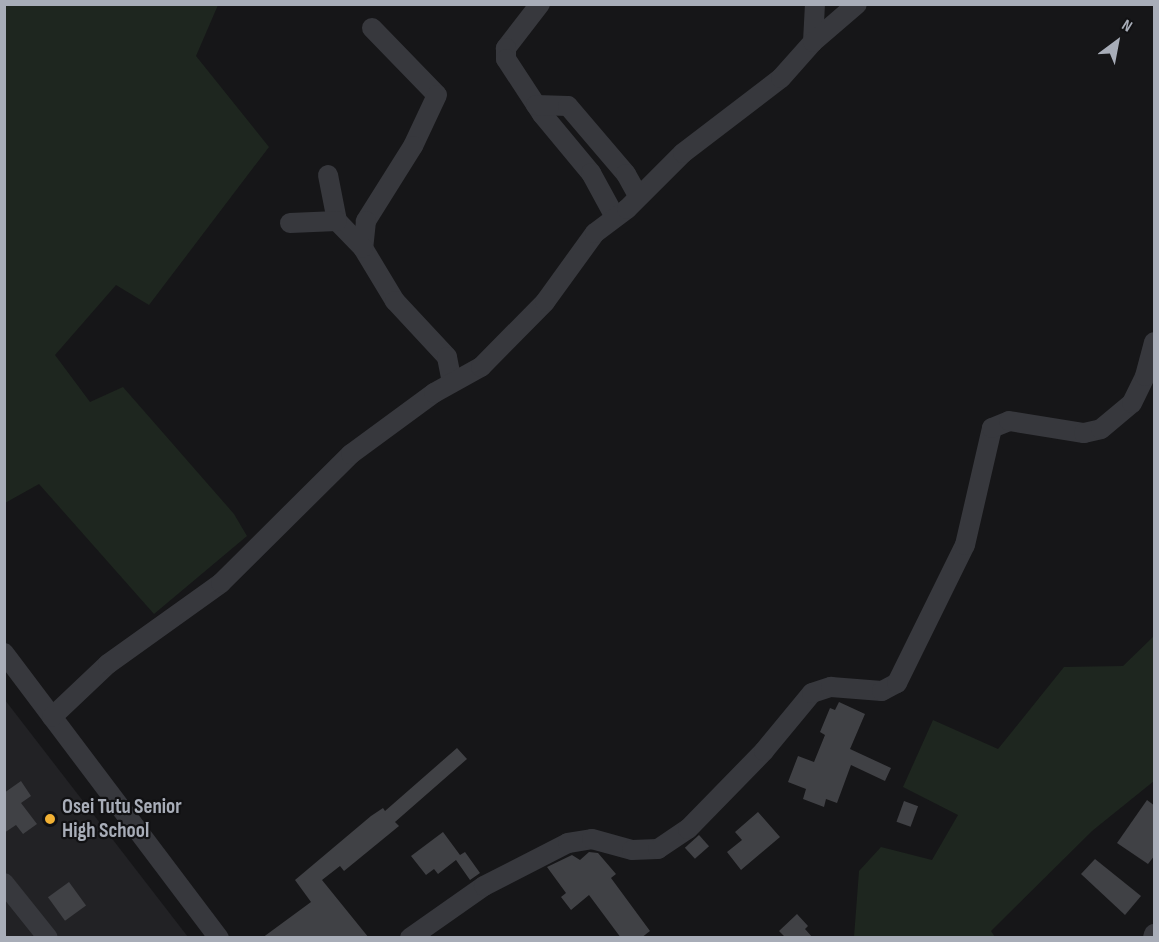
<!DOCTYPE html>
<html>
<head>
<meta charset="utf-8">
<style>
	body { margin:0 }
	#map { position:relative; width:1159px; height:942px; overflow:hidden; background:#161618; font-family:"Sofia Sans Condensed",sans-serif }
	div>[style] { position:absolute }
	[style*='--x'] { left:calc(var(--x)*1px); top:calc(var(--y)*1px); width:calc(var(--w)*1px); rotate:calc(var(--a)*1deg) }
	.built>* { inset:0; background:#222225 }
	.green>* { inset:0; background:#1e261f }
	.building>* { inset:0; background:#404145; transform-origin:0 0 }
	.minor>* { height:20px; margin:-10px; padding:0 10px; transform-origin:10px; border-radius:10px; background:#37383d }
	.dots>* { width:16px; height:16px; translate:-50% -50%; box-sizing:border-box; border:3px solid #111113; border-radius:50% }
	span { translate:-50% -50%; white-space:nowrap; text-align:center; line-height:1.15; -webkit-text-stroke:4.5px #111113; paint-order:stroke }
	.poi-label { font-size:21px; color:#a8adb8; font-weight:700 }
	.left { translate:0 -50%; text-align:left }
	.frame { position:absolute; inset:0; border:6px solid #a8adb8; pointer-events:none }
	.north { position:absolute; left:1087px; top:12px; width:60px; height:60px; -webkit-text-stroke:4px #111113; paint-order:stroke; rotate:32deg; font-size:16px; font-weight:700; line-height:24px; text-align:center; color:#a8adb8 }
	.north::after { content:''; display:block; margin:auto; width:21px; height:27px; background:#a8adb8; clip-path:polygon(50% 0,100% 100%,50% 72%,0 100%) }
</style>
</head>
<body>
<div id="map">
	<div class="built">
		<div style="clip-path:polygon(5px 700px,188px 937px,5px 937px)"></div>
	</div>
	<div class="green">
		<div style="clip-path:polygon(5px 4px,218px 5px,196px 56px,269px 147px,149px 305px,116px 285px,55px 355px,90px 402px,123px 387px,234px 514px,247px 536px,154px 614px,39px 484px,5px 503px)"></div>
		<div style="clip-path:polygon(1154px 636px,1154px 781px,1092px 831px,991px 931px,995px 937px,854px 937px,859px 871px,881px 847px,932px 860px,958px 815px,903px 787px,933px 720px,998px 749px,1064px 667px,1123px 666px)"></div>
	</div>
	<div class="building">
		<div style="clip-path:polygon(839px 702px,865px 714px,850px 749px,891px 768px,885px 781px,851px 765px,837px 803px,826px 799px,824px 807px,803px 799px,806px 789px,788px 782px,798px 756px,814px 762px,825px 735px,820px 732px,830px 708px,835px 710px)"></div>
		<div style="clip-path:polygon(457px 748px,467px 759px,395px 822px,399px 826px,344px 871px,340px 866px,322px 880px,369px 938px,262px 938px,311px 902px,295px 880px,371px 816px,383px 808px,385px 811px)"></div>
		<div style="clip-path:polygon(21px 781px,31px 796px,21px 803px,37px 824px,23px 834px,16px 825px,4px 833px,4px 793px)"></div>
		<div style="clip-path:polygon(1147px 800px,1155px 806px,1155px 855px,1148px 864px,1117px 843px)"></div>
		<div style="left:904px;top:801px;width:15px;height:22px;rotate:20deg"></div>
		<div style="clip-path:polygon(758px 812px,780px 837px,741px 870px,727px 852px,742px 840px,735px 832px)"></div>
		<div style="clip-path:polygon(443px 832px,460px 855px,465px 852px,480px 873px,470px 880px,456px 860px,438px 874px,434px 869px,426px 875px,411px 856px)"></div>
		<div style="left:699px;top:835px;width:15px;height:19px;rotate:48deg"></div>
		<div style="clip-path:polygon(589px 852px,598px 853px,616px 874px,611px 878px,650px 931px,641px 938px,621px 938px,589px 895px,571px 910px,561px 897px,566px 893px,547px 867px,572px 855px,580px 860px)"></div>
		<div style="clip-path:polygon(1095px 859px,1141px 896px,1125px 915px,1081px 874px)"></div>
		<div style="left:69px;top:882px;width:29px;height:26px;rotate:54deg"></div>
		<div style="clip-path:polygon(797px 914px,808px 926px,805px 929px,813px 938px,786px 938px,779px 931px)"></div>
	</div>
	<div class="minor">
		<div style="--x:540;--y:4;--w:56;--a:127.7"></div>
		<div style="--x:506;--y:48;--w:11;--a:90"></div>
		<div style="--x:506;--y:59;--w:66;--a:56.8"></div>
		<div style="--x:542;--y:114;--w:77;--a:50.3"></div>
		<div style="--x:591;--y:173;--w:50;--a:61.4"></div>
		<div style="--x:372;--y:28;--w:93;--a:45.9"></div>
		<div style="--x:437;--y:95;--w:56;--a:115.2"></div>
		<div style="--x:413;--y:146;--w:89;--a:122.1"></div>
		<div style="--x:366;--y:221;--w:27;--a:96"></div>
		<div style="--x:363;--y:248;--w:62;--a:58.9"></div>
		<div style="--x:395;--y:301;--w:76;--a:47.1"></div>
		<div style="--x:447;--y:357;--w:26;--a:79"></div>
		<div style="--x:813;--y:42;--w:38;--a:-87"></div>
		<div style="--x:536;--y:105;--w:32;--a:2"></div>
		<div style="--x:568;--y:106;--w:89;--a:49.5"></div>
		<div style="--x:626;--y:174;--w:25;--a:61"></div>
		<div style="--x:328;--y:175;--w:47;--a:78.9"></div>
		<div style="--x:337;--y:221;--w:37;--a:46"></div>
		<div style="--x:290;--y:223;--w:47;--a:-2.4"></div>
		<div style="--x:4;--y:653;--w:357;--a:53"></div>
		<div style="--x:52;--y:717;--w:77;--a:-43.4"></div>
		<div style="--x:108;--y:664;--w:139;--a:-35.6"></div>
		<div style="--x:221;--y:583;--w:183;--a:-44.8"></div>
		<div style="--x:351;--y:454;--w:103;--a:-36.3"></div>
		<div style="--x:434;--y:393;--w:54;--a:-29"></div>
		<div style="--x:481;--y:367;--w:91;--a:-45.4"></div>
		<div style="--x:545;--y:302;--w:85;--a:-54.1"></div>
		<div style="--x:595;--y:233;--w:40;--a:-37"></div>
		<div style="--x:627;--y:209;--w:79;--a:-45"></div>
		<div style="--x:683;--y:153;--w:123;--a:-37.4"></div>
		<div style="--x:781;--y:78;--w:48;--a:-48.4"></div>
		<div style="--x:813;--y:42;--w:58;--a:-40.8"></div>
		<div style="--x:4;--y:883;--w:70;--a:51.3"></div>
		<div style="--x:410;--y:938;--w:90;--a:-35.1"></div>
		<div style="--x:484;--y:886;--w:94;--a:-27.1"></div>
		<div style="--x:568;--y:843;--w:24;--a:-9"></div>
		<div style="--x:592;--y:839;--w:41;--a:15.4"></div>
		<div style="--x:632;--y:850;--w:26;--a:-2"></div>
		<div style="--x:658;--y:849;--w:36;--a:-34"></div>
		<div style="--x:688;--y:829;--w:109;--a:-45.7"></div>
		<div style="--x:764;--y:751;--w:75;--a:-50.4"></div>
		<div style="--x:812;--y:693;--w:20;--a:-18"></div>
		<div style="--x:831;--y:687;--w:51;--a:4.5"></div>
		<div style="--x:882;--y:691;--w:17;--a:-28"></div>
		<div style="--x:897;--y:683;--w:154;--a:-63.8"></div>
		<div style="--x:965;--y:545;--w:120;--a:-77"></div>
		<div style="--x:992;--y:428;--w:18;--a:-22"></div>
		<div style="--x:1009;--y:421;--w:76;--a:9.1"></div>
		<div style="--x:1084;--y:433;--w:17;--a:-13"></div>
		<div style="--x:1101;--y:429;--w:40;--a:-40"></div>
		<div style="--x:1132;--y:403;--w:30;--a:-64"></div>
		<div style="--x:1145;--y:376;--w:35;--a:-75"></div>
		<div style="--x:1153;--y:938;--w:4;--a:-76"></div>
	</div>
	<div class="dots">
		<div style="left:50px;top:819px;background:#f2b134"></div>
	</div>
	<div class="poi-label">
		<span class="left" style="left:62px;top:819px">Osei Tutu Senior<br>High School</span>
	</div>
	<div class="frame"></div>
	<div class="north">N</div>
</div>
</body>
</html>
